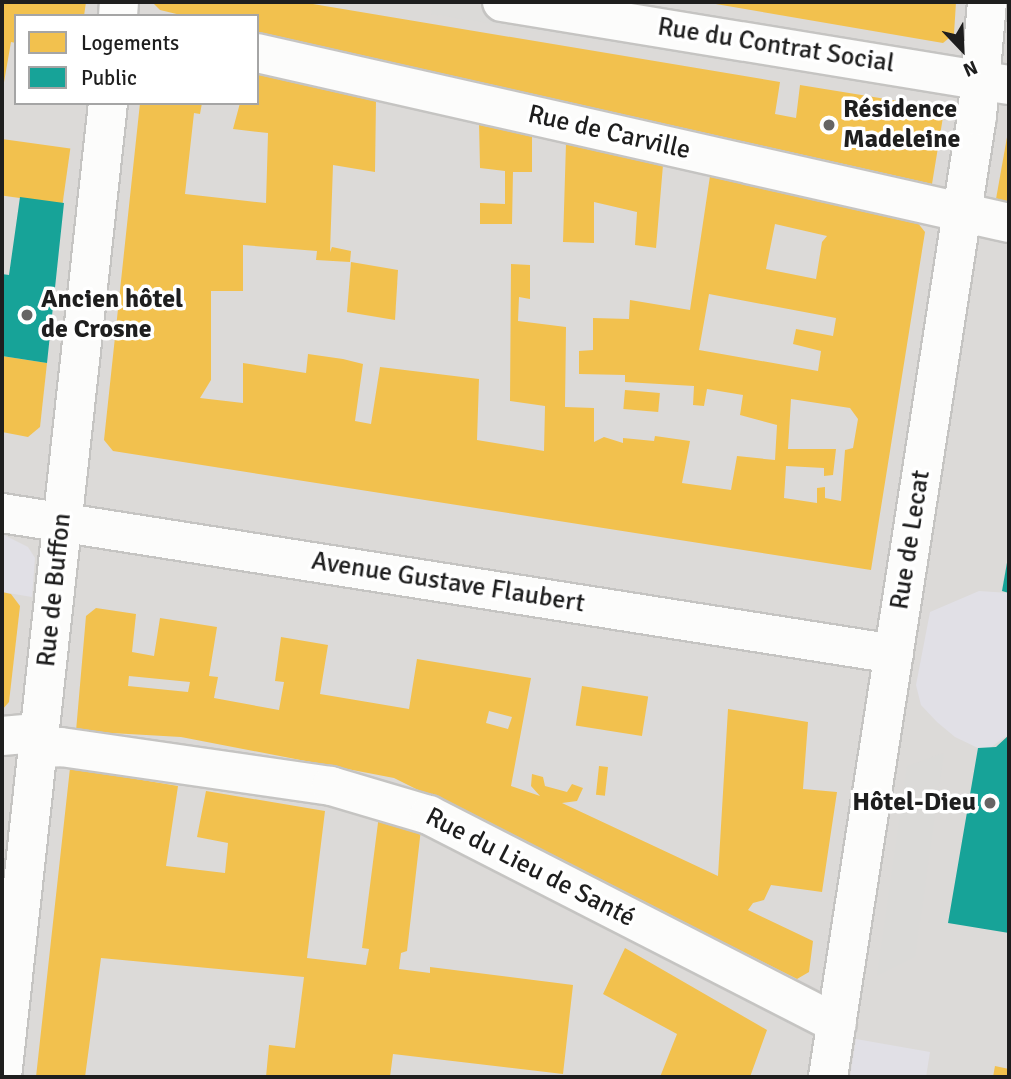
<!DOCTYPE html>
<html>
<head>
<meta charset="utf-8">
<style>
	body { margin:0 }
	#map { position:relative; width:1011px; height:1079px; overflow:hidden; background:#edeae6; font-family:Signika,sans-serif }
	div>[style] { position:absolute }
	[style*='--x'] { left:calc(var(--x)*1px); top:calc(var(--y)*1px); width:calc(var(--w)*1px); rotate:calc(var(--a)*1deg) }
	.residential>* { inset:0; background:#dcdad8 }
	.religious>* { inset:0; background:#dbdad8 }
	.plaza>* { inset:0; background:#e1e0e6 }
	.homes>* { inset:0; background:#f2c14e; transform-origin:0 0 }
	.public>* { inset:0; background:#17a398 }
	.roads { filter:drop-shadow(2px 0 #c5c4c2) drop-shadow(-2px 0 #c5c4c2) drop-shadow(0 2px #c5c4c2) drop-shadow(0 -2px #c5c4c2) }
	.minor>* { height:38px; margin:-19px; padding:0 19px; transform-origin:19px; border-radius:19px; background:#fcfcfb }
	.dots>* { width:19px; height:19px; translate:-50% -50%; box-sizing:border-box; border:4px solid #fff; border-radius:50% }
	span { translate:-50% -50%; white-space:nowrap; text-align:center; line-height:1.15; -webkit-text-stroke:7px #fff; paint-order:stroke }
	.street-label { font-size:26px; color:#1e1e1e }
	.poi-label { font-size:26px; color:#1e1e1e; font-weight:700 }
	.left { translate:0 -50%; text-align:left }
	.right { translate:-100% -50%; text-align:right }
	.frame { position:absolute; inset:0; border:4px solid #1e1e1e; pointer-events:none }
	.legend { position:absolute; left:14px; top:14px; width:245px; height:91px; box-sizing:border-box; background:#fff; border:2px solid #a5a5a5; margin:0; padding:9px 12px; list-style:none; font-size:21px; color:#1e1e1e }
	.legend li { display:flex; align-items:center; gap:14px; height:35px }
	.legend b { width:35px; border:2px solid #a5a5a5 }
	.north { position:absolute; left:927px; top:14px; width:70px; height:70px; -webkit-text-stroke:5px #fff; paint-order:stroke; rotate:157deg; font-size:19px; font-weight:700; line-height:28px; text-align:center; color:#1e1e1e }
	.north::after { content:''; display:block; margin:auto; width:24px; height:32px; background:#1e1e1e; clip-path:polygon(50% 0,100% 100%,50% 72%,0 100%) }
</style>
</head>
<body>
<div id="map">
	<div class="residential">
		<div style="clip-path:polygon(evenodd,2px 2px,1009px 2px,1009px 1077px,2px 1077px,2px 2px,16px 16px,257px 16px,257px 103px,16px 103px,16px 16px)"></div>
	</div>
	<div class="religious">
		<div style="clip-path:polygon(433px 2px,441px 2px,742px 51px,740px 64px,431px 14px)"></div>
		<div style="clip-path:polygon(944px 753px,915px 957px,877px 976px,907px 766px)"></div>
	</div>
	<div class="plaza">
		<div style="clip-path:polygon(2px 534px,28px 547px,35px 558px,32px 597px,2px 592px)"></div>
		<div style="clip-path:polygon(979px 591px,1009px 593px,1009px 734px,990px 748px,978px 748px,955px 737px,937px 722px,921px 705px,916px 685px,930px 612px)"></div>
		<div style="clip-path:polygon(856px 1039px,930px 1052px,926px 1077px,850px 1077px)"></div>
	</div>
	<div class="homes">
		<div style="clip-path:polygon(2px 2px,86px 2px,84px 16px,16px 16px,16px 43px,11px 42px,3px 88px)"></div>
		<div style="clip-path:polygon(152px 2px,301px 2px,780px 82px,775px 114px,796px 118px,800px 85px,935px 107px,943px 117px,932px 184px,257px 32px,257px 16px,185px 16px,160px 10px)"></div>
		<div style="clip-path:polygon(704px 2px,956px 2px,954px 34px,943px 43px)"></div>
		<div style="clip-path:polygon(evenodd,257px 73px,376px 100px,375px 172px,333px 165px,330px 252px,332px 247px,351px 251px,350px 262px,316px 260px,317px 251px,243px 245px,243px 291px,211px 291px,211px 380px,200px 398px,243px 403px,243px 363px,306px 373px,308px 354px,343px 359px,363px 364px,355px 421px,371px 424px,380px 367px,479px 379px,477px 440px,544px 451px,545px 406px,510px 401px,511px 264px,530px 265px,530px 299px,519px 297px,518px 321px,566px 327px,565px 407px,594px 408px,594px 442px,604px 437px,623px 443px,623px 438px,654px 441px,655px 436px,690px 441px,682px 483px,731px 490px,737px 456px,775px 460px,777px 425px,740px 415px,743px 395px,707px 389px,704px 406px,693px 405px,694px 386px,625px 382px,625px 375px,579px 374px,579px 351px,593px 350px,593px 318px,629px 319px,630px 300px,690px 310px,710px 176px,917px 222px,925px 232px,871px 570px,113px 451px,104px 440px,140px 103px,202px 103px,200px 114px,194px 113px,185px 194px,266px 203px,268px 133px,233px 129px,240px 103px,257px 103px,257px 73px,775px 224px,827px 236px,822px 242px,816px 279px,766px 269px,775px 224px,257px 73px,709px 294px,836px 318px,833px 336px,796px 329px,793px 344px,821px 351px,818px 371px,699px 350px,709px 294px,257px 73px,791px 399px,850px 408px,858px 419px,853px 448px,845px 450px,841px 501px,825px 498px,825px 487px,817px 488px,817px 503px,784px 498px,786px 466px,824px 468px,824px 476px,833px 475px,836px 449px,788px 449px,791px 399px)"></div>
		<div style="clip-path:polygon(479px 123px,532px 135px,532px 172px,513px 172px,512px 224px,480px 224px,480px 203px,505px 204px,505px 171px,480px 168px)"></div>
		<div style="clip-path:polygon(1009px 126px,1009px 202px,996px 199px)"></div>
		<div style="left:2px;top:139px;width:69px;height:56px;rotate:8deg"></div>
		<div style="clip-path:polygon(566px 143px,663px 165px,656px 248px,635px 245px,637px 212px,594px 202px,594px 243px,563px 242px)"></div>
		<div style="clip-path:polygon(351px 262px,398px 270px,395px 320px,347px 312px)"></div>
		<div style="clip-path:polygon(2px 356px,47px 363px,40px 427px,28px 437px,2px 432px)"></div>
		<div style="left:625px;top:390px;width:35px;height:19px;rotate:5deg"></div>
		<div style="clip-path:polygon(2px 592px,11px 594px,20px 606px,9px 702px,2px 710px)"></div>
		<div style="clip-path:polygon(evenodd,96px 608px,136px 614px,132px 652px,154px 656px,160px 618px,217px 627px,209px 676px,218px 677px,214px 698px,279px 710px,284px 682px,275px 681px,281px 637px,328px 645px,320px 694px,409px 709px,417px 659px,531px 678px,511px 786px,540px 796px,531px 786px,532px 774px,543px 777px,545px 786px,567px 792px,572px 784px,583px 788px,577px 801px,562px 803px,718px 876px,728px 709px,808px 722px,803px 789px,837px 792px,822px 892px,771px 885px,764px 900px,753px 903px,748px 910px,813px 941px,809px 972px,797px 979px,394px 778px,181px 737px,76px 731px,86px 616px,96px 608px,129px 676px,190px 682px,188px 692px,128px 686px,129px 676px,96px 608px,489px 711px,512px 717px,508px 729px,486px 723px,489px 711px)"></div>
		<div style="left:582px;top:686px;width:67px;height:40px;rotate:9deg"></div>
		<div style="left:599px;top:766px;width:9px;height:29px;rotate:6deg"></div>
		<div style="clip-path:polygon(70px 768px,178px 786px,166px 866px,225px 873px,228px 843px,197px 837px,206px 791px,325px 811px,307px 958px,366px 965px,369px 949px,362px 948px,379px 815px,421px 829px,407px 951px,401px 953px,399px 969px,430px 973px,430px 967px,573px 985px,563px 1074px,393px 1054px,390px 1077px,266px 1077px,269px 1045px,295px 1048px,304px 977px,101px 958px,85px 1077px,36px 1077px)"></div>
		<div style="clip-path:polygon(625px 948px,767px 1030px,750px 1077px,660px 1077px,677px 1034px,603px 994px)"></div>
		<div style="clip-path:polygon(995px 1066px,1009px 1069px,1009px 1077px,993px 1077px)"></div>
	</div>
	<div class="public">
		<div style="clip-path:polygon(20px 197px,64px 203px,47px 363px,2px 356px,2px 274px,9px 275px)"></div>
		<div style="clip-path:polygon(1008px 557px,1009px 557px,1009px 593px,1002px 591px)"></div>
		<div style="clip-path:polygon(1009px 735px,1009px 933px,948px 923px,978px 748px,996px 747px)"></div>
	</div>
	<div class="roads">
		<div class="minor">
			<div style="--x:502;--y:2;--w:514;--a:9.3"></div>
			<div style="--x:118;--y:16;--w:14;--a:-86"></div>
			<div style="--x:257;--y:53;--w:771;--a:12.74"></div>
			<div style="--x:2;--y:513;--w:903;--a:8.98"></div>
			<div style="--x:2;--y:736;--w:37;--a:-5"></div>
			<div style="--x:38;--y:748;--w:23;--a:-2"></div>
			<div style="--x:61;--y:747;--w:273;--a:8.2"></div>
			<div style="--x:331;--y:786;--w:102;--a:16.5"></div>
			<div style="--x:429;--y:815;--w:458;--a:27.1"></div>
			<div style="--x:2;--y:1077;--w:980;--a:-83.79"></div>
			<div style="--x:828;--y:1077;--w:972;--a:-81.19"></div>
			<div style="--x:977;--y:116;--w:114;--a:-85"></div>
		</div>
	</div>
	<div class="dots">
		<div style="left:829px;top:125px;background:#666564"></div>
		<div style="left:27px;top:315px;background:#666564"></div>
		<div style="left:990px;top:803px;background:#666564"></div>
	</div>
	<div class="street-label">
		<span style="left:776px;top:46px;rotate:9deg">Rue du Contrat Social</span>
		<span style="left:609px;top:133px;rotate:13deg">Rue de Carville</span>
		<span style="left:911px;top:540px;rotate:-81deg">Rue de Lecat</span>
		<span style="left:448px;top:583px;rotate:9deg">Avenue Gustave Flaubert</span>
		<span style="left:55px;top:590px;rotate:-84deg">Rue de Buffon</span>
		<span style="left:530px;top:868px;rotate:27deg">Rue du Lieu de Santé</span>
	</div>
	<div class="poi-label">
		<span class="left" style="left:843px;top:125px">Résidence<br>Madeleine</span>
		<span class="left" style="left:41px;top:315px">Ancien hôtel<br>de Crosne</span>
		<span class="right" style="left:976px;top:803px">Hôtel-Dieu</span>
	</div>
	<div class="frame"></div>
	<ul class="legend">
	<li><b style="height:19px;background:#f2c14e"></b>Logements</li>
	<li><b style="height:19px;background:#17a398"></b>Public</li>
	</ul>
	<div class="north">N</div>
</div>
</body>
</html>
